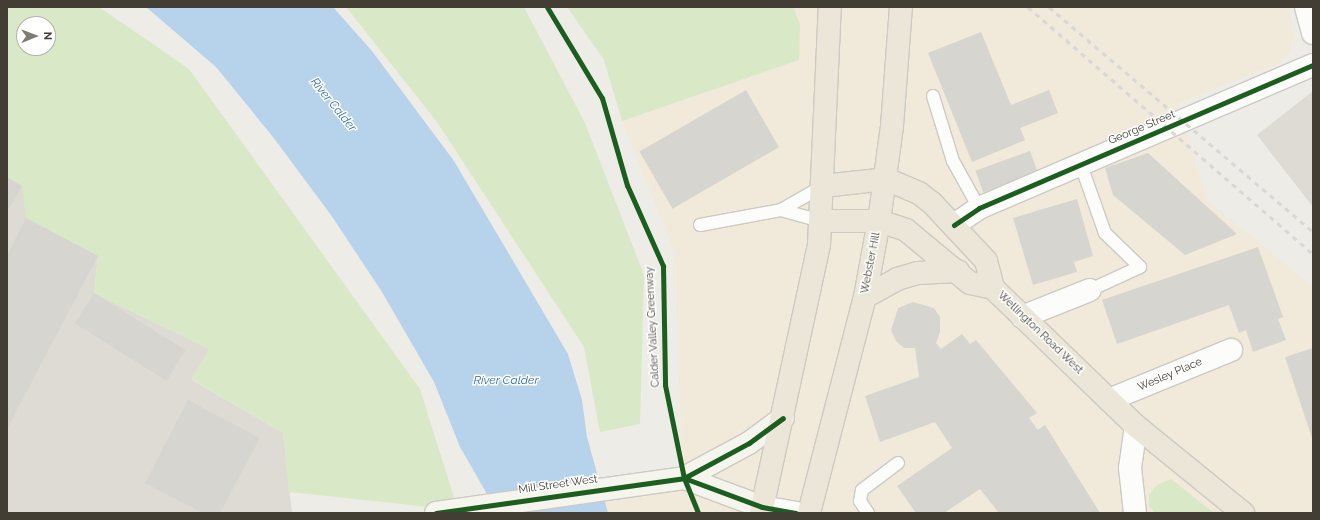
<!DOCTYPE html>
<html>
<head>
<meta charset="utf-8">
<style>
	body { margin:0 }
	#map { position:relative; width:1320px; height:520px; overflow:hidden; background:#eeece6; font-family:Raleway,sans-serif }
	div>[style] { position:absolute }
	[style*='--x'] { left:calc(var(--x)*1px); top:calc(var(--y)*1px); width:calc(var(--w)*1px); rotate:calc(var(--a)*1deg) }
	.commercial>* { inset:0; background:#f1e9d9 }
	.industrial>* { inset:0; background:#dedbd4 }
	.green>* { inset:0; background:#d9e8c6 }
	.water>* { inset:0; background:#b7d2eb }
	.building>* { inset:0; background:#d7d5cf; transform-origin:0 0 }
	.roads { filter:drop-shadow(1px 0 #cccac4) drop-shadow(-1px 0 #cccac4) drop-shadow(0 1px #cccac4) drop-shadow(0 -1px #cccac4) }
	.lane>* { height:12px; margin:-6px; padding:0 6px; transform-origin:6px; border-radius:6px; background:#fcfcfb }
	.street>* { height:22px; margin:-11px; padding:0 11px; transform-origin:11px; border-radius:11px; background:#fcfcfb }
	.secondary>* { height:22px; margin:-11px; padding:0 11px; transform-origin:11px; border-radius:11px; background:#f5f4ed }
	.highway>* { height:22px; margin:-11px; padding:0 11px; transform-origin:11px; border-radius:11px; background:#ebe6d8 }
	.rail>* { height:3px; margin-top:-1.5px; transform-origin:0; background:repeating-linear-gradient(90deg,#d8d8d7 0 5px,transparent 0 10px) }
	.cycleway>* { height:5px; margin:-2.5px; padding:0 2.5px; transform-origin:2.5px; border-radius:2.5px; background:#1b5e20 }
	span { translate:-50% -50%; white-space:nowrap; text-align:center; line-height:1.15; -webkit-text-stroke:3px #fff; paint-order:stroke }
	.street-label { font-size:11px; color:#423e34 }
	.water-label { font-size:12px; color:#316daa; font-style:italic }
	.frame { position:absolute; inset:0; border:8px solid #423e34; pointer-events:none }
	.north { position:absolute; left:16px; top:16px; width:40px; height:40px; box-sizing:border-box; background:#fff; border:1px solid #b3b2ae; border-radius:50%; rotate:89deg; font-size:11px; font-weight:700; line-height:16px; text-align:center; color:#423e34 }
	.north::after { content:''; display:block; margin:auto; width:14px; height:18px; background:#7e7b72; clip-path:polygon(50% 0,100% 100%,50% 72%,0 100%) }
</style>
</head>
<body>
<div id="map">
	<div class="commercial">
		<div style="clip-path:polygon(793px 7px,1289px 7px,1294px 36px,1290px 52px,1280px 63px,1178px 103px,1208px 201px,1313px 287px,1313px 513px,436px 513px,683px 478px,674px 251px,622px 121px,798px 60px,800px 24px)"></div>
	</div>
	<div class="industrial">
		<div style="clip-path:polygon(1313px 91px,1313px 207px,1257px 135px)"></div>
		<div style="clip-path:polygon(7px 177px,22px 186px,98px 256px,94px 293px,209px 349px,192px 380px,283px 433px,292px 513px,7px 513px)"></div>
	</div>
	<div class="green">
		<div style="clip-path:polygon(evenodd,7px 7px,99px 7px,189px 69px,420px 389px,458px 510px,289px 492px,283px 433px,191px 379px,209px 349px,94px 293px,98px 256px,26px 218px,22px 186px,7px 177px,7px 7px,24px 24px,48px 24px,48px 48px,24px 48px,24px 24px)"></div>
		<div style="clip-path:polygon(346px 7px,524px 7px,585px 123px,644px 275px,640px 424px,600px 432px,584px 347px,437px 122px)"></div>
		<div style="clip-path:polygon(567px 7px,793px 7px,800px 24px,799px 60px,622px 121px,604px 60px)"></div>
		<div style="clip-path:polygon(1171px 479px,1214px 513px,1155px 513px,1149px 506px,1149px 495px,1157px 485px)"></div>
	</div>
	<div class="water">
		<div style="clip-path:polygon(146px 7px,333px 7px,372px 51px,454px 161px,568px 354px,582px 400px,587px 437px,608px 513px,498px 513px,460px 447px,434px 382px,382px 292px,331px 215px,273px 137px,216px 67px)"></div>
	</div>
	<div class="building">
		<div style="clip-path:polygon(981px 32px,1011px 105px,1049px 90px,1058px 113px,1020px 128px,1025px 140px,972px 162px,928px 53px)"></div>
		<div style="left:746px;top:90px;width:66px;height:123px;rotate:60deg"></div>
		<div style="left:1030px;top:151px;width:23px;height:58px;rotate:70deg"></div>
		<div style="clip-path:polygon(1148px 153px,1237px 234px,1185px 255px,1113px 195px,1105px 168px)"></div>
		<div style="clip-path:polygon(7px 177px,22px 186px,7px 212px)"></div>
		<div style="clip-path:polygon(1077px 199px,1093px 256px,1074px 262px,1077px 272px,1033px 285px,1013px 218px)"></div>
		<div style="clip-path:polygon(26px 218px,98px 256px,7px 429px,7px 255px)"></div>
		<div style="clip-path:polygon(1258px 247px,1283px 317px,1278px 319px,1286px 340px,1253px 352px,1246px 330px,1239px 333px,1229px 305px,1117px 344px,1102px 300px)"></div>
		<div style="left:94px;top:293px;width:108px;height:36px;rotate:32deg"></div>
		<div style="clip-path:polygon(913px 302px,934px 308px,940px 317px,940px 332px,936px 343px,941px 349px,962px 334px,970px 344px,976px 340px,1037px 413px,1029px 418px,1038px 430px,1045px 425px,1100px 513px,999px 513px,980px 489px,944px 513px,916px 513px,897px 486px,952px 448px,935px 422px,880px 442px,865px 396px,919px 377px,915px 348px,904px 348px,896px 341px,891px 330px,898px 308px)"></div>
		<div style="clip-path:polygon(1313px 348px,1313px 441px,1285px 357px)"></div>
		<div style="clip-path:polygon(188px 400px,260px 438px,220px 513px,203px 513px,145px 483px)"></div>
	</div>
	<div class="roads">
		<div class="lane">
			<div style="--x:933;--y:96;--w:68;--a:72.9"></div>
			<div style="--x:953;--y:161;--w:54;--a:61"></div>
			<div style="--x:1081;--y:165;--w:72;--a:70.6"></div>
			<div style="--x:1105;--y:233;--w:49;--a:44.2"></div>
			<div style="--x:1140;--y:267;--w:55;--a:155.3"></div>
			<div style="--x:781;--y:210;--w:41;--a:15.4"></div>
			<div style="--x:700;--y:225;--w:82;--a:-10.5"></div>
			<div style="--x:781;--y:210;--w:48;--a:-29.7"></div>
			<div style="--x:868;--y:513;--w:14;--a:-124"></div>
			<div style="--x:860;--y:501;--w:11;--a:-80"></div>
			<div style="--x:862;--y:490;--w:45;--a:-36.9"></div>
		</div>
		<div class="street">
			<div style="--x:1306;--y:7;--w:27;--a:75"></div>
			<div style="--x:954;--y:225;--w:30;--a:-34"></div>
			<div style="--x:979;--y:208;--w:363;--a:-23.2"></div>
			<div style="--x:1022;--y:317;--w:73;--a:-21.7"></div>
			<div style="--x:1109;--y:400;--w:132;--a:-22.3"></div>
			<div style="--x:762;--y:507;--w:34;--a:10"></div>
			<div style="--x:1135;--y:513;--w:45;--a:-96.3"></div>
			<div style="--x:1130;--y:468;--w:42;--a:-81.9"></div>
		</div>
		<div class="secondary">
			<div style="--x:684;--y:478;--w:83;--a:20.4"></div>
			<div style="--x:436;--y:513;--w:250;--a:-8"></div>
			<div style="--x:684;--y:478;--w:74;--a:-28.3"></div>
			<div style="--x:749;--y:443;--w:42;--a:-36.3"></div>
		</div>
		<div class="highway">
			<div style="--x:823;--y:186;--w:63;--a:-6.3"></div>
			<div style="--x:886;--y:179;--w:36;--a:23"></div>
			<div style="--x:919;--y:193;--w:16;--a:38"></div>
			<div style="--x:932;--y:203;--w:79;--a:47"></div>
			<div style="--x:986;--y:261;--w:28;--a:75"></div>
			<div style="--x:993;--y:288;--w:199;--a:44"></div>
			<div style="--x:1136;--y:426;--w:138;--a:39.1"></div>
			<div style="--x:821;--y:221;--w:58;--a:0"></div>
			<div style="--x:879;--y:221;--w:28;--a:18"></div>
			<div style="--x:906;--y:230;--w:83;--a:39.6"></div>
			<div style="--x:970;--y:283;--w:24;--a:12"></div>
			<div style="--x:865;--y:297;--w:37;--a:-29"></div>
			<div style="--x:897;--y:279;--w:22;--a:-16"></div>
			<div style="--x:918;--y:273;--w:40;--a:-2.9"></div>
			<div style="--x:761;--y:513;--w:274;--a:-77.8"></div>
			<div style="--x:819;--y:245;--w:238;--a:-87.4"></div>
			<div style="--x:809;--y:513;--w:223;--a:-75.5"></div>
			<div style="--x:865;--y:297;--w:77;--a:-79.6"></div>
			<div style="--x:879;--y:221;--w:96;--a:-82.2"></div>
			<div style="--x:892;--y:126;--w:119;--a:-85.7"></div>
		</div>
	</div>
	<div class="rail">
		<div style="--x:1028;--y:7;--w:377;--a:40.9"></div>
		<div style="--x:1049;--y:7;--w:347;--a:40.4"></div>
	</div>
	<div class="cycleway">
		<div style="--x:547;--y:7;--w:106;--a:58.9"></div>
		<div style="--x:602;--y:98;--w:91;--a:74"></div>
		<div style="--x:627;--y:185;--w:89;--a:66"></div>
		<div style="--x:663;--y:266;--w:119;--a:89"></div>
		<div style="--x:665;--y:385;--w:95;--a:78.5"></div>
		<div style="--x:684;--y:478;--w:38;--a:68"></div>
		<div style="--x:954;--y:225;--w:30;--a:-34"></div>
		<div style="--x:979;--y:208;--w:363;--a:-23.2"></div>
		<div style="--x:684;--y:478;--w:83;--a:20.4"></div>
		<div style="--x:762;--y:507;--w:34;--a:10"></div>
		<div style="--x:436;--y:513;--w:250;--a:-8"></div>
		<div style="--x:684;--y:478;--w:74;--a:-28.3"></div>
		<div style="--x:749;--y:443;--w:42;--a:-36.3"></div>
	</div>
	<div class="street-label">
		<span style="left:1142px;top:128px;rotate:-23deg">George Street</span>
		<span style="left:871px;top:263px;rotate:-79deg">Webster Hill</span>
		<span style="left:653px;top:327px;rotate:-93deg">Calder Valley Greenway</span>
		<span style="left:1040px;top:333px;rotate:44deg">Wellington Road West</span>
		<span style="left:1170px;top:375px;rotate:-23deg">Wesley Place</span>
		<span style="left:558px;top:485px;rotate:-8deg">Mill Street West</span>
	</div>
	<div class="water-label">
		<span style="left:333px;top:105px;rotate:51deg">River Calder</span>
		<span style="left:506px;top:381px">River Calder</span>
	</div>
	<div class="frame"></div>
	<div class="north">N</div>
</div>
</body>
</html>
